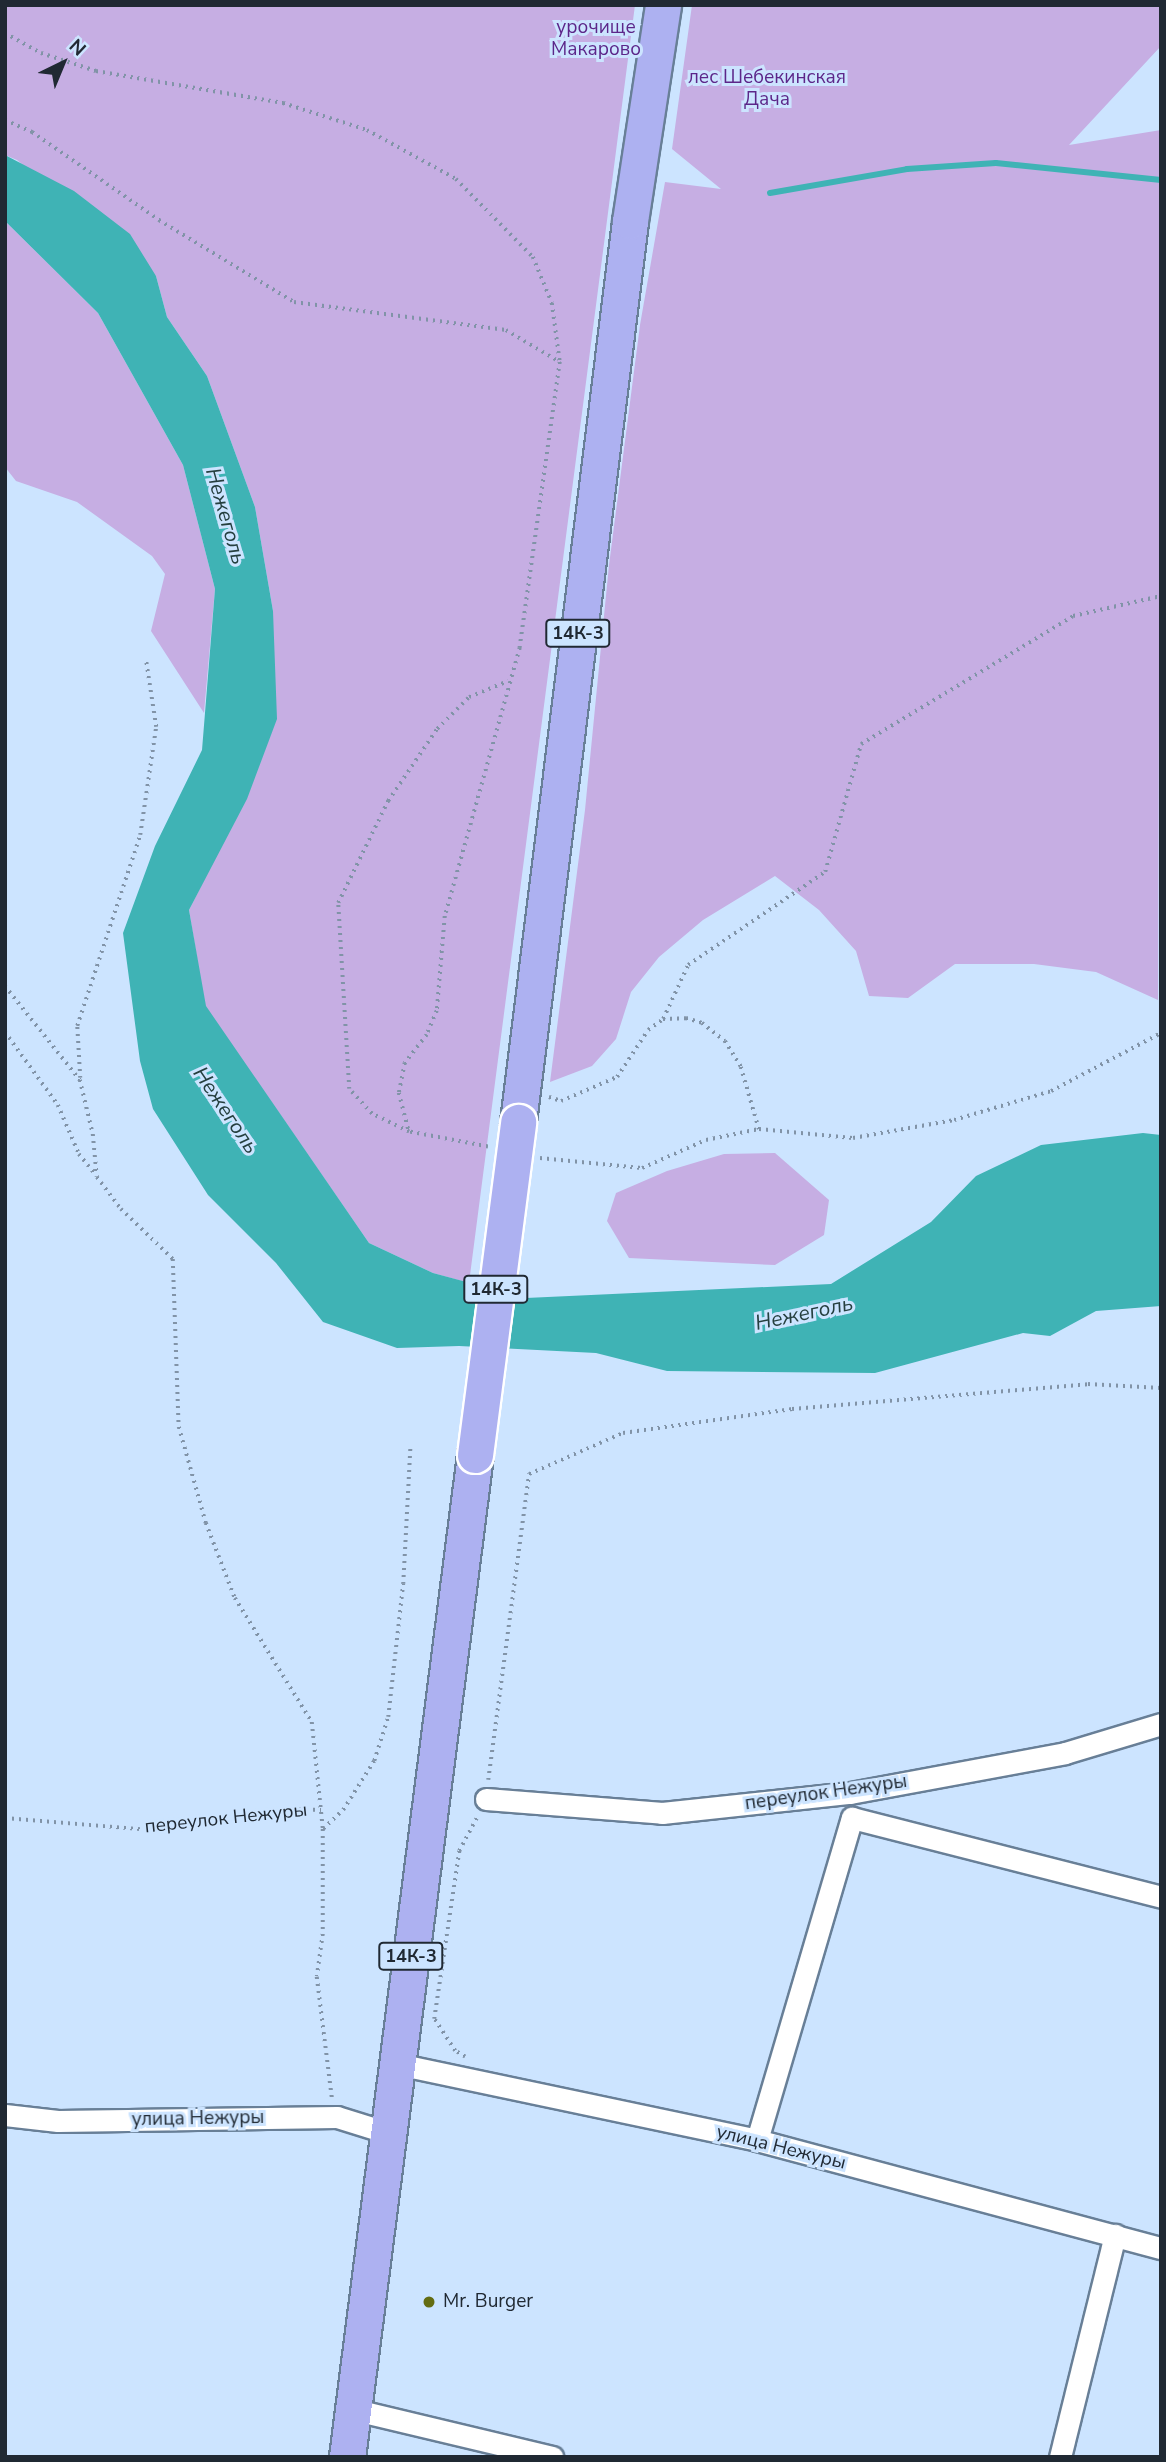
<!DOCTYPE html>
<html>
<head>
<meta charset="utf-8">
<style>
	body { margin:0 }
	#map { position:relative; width:1166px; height:2462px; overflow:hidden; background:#cce4ff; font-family:"Nunito Sans",sans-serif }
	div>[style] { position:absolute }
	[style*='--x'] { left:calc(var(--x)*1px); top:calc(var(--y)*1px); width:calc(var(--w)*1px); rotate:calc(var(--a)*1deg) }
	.green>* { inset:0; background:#c6aee3 }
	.water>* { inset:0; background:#3fb3b5 }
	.stream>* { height:6px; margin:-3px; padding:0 3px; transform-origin:3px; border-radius:3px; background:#3fb3b5 }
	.path>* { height:3.5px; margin-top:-1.75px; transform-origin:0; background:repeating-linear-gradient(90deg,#8193a7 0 2px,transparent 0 7px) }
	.roads { filter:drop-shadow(2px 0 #687f97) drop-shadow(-2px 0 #687f97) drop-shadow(0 2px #687f97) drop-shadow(0 -2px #687f97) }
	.minor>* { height:21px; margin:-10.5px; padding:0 10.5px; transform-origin:10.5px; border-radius:10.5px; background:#fff }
	.primary>* { height:35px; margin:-17.5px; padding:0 17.5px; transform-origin:17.5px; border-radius:17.5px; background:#adb1f1 }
	.bridges { filter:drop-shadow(2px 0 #fff) drop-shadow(-2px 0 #fff) drop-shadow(0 2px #fff) drop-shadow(0 -2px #fff) }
	.primary-bridge>* { height:35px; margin:-17.5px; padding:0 17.5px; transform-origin:17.5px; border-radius:17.5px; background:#adb1f1 }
	.dots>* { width:19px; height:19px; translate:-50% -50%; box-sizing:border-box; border:4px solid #cce4ff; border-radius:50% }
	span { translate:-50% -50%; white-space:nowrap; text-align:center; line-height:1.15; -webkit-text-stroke:6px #cce4ff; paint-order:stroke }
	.shield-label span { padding:2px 5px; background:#cce4ff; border:2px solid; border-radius:5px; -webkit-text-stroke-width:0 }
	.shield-label { font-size:18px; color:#202933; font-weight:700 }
	.park-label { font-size:19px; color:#5c2689 }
	.street-label { font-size:19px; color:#202933 }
	.poi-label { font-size:19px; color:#202933 }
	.left { translate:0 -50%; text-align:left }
	.water-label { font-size:21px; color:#253f3f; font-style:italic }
	.frame { position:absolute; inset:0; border:7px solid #202933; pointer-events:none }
	.north { position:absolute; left:28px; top:28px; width:70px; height:70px; -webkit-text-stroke:5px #cce4ff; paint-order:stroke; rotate:43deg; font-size:19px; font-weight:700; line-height:28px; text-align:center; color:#202933 }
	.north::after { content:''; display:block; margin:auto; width:24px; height:32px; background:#202933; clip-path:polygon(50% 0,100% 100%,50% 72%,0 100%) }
</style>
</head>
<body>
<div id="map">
	<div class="green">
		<div style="clip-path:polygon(5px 5px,635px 5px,469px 1283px,433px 1273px,369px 1243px,205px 1006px,189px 910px,206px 876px,273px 611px,255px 507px,207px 376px,167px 317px,156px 276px,17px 160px,5px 155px)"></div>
		<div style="clip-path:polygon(692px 5px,1161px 5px,1161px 46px,1069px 145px,1161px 130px,1158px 1000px,1096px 972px,1034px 964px,955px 964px,908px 998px,869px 996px,856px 951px,819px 910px,775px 876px,703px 920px,659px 957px,631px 992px,616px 1039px,592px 1066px,550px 1082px,585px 810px,609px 565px,640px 325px,665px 182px,721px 189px,672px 149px)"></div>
		<div style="clip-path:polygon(5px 221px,98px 313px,183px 465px,215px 589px,204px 713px,151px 631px,165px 574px,152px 556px,77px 502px,16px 481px,5px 467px)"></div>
		<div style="clip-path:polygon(775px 1153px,829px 1200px,824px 1235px,775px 1265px,629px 1258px,607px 1221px,616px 1193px,667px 1171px,724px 1154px)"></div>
	</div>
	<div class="water">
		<div style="clip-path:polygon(5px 155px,74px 191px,130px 234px,156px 276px,167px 317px,207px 376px,255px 507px,273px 611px,277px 719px,247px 799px,189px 910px,206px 1006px,369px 1243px,433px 1273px,526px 1298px,831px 1284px,931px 1222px,976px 1176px,1041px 1145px,1143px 1133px,1161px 1135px,1161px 1306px,1096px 1311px,1050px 1336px,1023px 1333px,875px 1373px,667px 1371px,596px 1353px,459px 1346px,397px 1348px,323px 1322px,276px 1263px,208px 1195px,153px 1109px,140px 1061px,123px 933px,155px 846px,202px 750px,215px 589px,183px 465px,98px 313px,5px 221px)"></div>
	</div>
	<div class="stream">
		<div style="--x:770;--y:193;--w:139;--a:-9.9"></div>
		<div style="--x:907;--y:169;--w:89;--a:-3.9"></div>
		<div style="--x:996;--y:163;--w:166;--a:5.9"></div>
	</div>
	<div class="path">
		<div style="--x:5;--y:33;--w:41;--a:29.1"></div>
		<div style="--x:41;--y:53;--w:58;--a:18.1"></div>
		<div style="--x:96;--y:71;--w:190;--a:9.7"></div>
		<div style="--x:283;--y:103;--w:88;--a:17.8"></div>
		<div style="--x:367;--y:130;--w:102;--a:28.8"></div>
		<div style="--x:456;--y:179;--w:110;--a:45.4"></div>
		<div style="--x:533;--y:257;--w:50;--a:67.6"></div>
		<div style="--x:552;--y:303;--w:60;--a:82.3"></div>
		<div style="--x:560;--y:362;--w:289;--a:98"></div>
		<div style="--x:520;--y:648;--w:278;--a:105.6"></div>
		<div style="--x:445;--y:916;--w:95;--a:94.8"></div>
		<div style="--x:437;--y:1011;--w:26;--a:113"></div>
		<div style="--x:427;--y:1035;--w:36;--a:128"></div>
		<div style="--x:405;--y:1063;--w:31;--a:101"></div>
		<div style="--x:399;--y:1093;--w:40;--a:75.6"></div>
		<div style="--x:5;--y:120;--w:30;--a:24"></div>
		<div style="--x:32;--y:132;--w:155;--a:34.7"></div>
		<div style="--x:159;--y:220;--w:158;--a:31.3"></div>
		<div style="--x:294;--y:302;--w:214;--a:7.5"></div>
		<div style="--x:506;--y:330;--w:63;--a:30.7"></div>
		<div style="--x:5;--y:986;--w:120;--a:51.4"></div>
		<div style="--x:80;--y:1080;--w:56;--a:76.5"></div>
		<div style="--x:93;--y:1134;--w:43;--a:84.7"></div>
		<div style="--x:97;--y:1177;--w:40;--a:53"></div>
		<div style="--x:121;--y:1209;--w:72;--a:43.9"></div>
		<div style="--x:173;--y:1259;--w:168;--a:88"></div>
		<div style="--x:179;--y:1427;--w:100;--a:74.3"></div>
		<div style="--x:206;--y:1523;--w:80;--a:68.9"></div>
		<div style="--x:235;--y:1598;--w:146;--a:58.2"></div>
		<div style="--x:312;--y:1722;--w:108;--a:84.1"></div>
		<div style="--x:323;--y:1829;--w:105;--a:90"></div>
		<div style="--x:323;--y:1934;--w:43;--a:97.9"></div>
		<div style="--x:317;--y:1977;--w:122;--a:82.9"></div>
		<div style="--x:663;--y:1019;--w:60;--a:-65.2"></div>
		<div style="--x:688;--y:965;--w:166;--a:-34.2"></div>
		<div style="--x:825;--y:872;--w:133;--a:-74.3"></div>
		<div style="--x:861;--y:744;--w:248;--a:-31.1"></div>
		<div style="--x:1073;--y:616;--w:90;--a:-12.8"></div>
		<div style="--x:5;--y:1032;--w:90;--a:54"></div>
		<div style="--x:58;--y:1105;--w:53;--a:66.8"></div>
		<div style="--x:79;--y:1154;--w:27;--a:51"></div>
		<div style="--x:80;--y:1078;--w:52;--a:-93.3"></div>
		<div style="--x:77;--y:1026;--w:201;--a:-71.7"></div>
		<div style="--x:140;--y:835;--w:109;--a:-81.6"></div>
		<div style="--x:156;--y:727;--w:66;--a:-98.7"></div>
		<div style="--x:549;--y:1097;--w:13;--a:18"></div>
		<div style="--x:561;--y:1101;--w:61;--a:-23.2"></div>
		<div style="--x:617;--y:1077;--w:56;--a:-56.6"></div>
		<div style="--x:648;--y:1030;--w:19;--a:-36"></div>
		<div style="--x:663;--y:1019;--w:23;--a:-2"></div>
		<div style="--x:686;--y:1018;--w:17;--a:17"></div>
		<div style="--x:702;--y:1023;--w:29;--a:38"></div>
		<div style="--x:725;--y:1041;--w:31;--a:58"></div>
		<div style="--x:741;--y:1067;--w:65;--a:73.8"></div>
		<div style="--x:488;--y:1147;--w:80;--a:-169.2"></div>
		<div style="--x:409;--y:1132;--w:41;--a:-154.1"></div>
		<div style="--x:372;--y:1114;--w:34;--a:-133"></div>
		<div style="--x:349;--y:1089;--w:186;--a:-93.4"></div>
		<div style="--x:338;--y:903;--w:114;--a:-63.9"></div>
		<div style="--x:388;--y:801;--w:87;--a:-55.8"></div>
		<div style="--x:437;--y:729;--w:45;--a:-45"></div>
		<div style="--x:469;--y:697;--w:42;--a:-22.3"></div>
		<div style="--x:540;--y:1158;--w:102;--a:5.6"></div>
		<div style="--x:642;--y:1168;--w:70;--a:-23.6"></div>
		<div style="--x:706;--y:1140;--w:54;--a:-11.7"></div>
		<div style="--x:759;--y:1129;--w:94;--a:5.5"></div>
		<div style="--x:853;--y:1138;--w:103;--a:-10.1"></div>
		<div style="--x:954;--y:1120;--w:101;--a:-16.6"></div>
		<div style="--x:1051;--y:1091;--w:124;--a:-27.8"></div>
		<div style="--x:488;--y:1780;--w:309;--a:-82.4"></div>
		<div style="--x:529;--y:1474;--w:103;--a:-23.6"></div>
		<div style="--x:623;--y:1433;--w:171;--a:-8.1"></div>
		<div style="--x:792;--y:1409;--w:297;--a:-4.8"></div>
		<div style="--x:1088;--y:1384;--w:73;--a:3.1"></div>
		<div style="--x:5;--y:1818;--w:145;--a:4.7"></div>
		<div style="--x:150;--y:1830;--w:144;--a:-8.4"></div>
		<div style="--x:292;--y:1809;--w:29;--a:2"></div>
		<div style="--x:323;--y:1829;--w:28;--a:-44"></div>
		<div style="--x:343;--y:1810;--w:58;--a:-57.7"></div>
		<div style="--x:374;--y:1761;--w:46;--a:-72.3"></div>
		<div style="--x:388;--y:1717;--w:134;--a:-83.6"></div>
		<div style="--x:403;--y:1584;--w:135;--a:-87"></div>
		<div style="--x:465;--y:2057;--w:12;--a:-149"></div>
		<div style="--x:455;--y:2051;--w:38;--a:-123"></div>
		<div style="--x:434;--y:2019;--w:170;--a:-81.5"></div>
		<div style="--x:459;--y:1851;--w:38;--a:-62"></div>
	</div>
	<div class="roads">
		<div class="minor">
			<div style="--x:486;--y:1799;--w:177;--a:4.5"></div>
			<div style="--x:662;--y:1813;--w:189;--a:-6.1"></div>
			<div style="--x:850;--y:1793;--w:219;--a:-10.5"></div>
			<div style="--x:1065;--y:1753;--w:100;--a:-16.8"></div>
			<div style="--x:397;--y:2064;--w:368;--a:11.9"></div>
			<div style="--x:757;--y:2140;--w:418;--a:15"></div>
			<div style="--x:5;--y:2115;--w:53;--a:6.5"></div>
			<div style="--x:58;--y:2121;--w:279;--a:-0.8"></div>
			<div style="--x:337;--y:2117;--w:53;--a:17.4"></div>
			<div style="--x:757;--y:2140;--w:336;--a:-73.6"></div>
			<div style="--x:852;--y:1818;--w:319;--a:14.3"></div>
			<div style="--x:351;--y:2409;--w:207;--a:13.4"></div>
			<div style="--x:1060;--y:2457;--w:229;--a:-76.1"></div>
		</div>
		<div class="primary">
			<div style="--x:518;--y:1122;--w:908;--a:-82.91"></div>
			<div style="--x:630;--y:221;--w:219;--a:-81.3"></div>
			<div style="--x:347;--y:2457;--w:1010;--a:-82.72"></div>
		</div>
	</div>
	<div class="bridges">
		<div class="primary-bridge">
			<div style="--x:475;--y:1455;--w:336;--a:-82.6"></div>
		</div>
	</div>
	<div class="dots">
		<div style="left:429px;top:2302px;background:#636c12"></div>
	</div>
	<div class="shield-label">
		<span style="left:578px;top:633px">14К-3</span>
		<span style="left:496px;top:1289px">14К-3</span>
		<span style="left:411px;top:1956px">14К-3</span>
	</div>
	<div class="park-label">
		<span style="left:596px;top:39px">урочище<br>Макарово</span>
		<span style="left:767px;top:89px">лес Шебекинская<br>Дача</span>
	</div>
	<div class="street-label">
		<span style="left:826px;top:1793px;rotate:-8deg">переулок Нежуры</span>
		<span style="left:226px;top:1819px;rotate:-6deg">переулок Нежуры</span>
		<span style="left:198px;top:2119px;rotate:-1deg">улица Нежуры</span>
		<span style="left:781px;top:2148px;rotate:14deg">улица Нежуры</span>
	</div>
	<div class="poi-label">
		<span class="left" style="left:443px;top:2302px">Mr. Burger</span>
	</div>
	<div class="water-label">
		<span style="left:226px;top:516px;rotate:74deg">Нежеголь</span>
		<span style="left:226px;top:1110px;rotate:56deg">Нежеголь</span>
		<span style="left:804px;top:1313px;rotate:-12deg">Нежеголь</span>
	</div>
	<div class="frame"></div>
	<div class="north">N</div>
</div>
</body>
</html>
